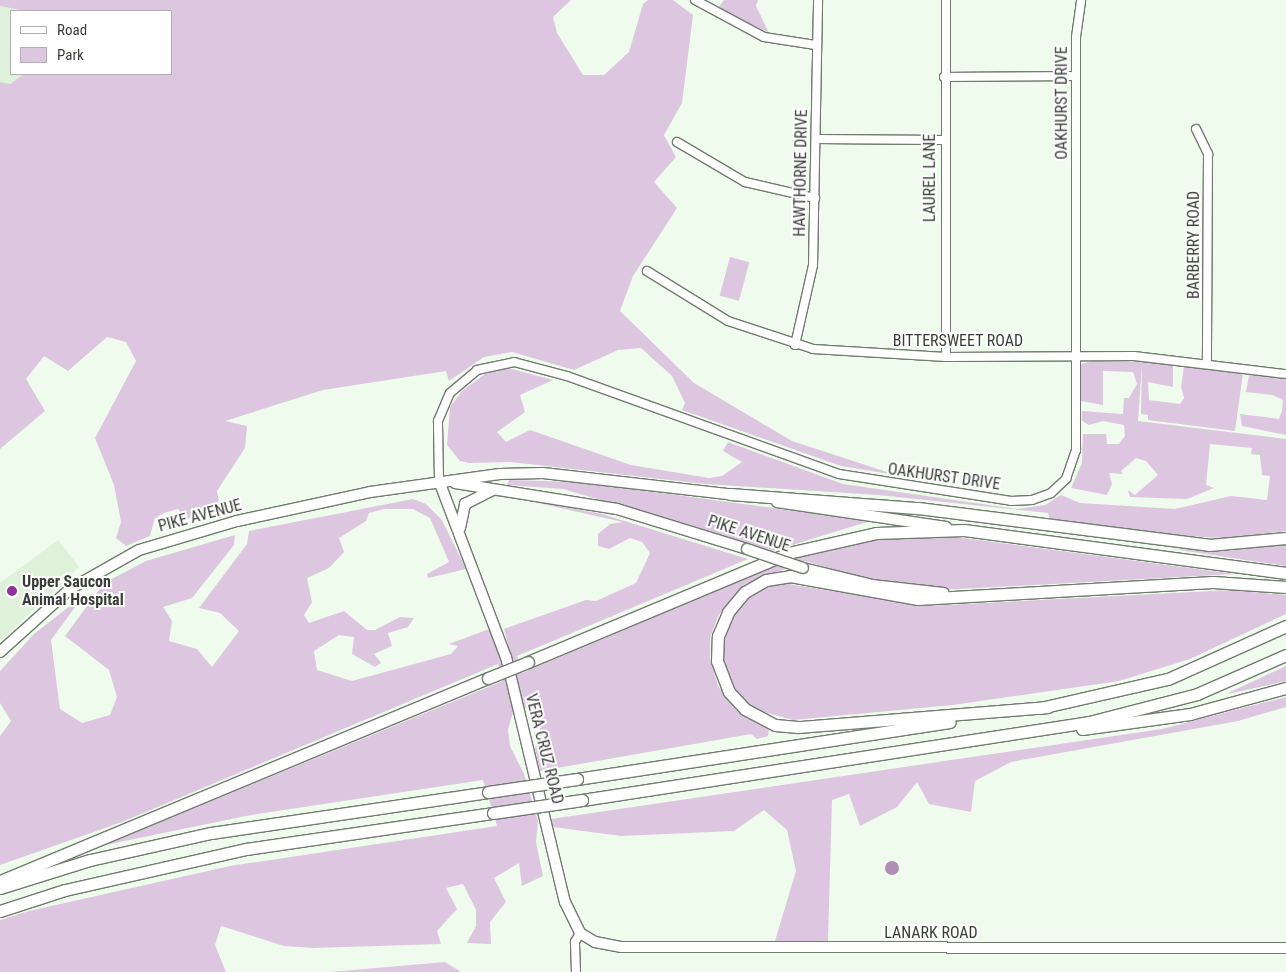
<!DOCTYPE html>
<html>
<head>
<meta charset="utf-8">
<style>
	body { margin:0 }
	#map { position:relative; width:1286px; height:972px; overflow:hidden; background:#effbec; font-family:"Roboto Condensed",sans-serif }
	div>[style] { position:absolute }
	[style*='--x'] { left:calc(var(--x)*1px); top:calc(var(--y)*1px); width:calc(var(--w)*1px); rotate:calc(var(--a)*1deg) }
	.built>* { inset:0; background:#dff0db }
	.green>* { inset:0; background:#ddc6e0; transform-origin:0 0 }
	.water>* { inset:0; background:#b18fb5 }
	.round { border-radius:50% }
	.roads { filter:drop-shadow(1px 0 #717b6f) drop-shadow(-1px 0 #717b6f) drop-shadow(0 1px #717b6f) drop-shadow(0 -1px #717b6f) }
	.minor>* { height:8px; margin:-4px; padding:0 4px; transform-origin:4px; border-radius:4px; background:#fff }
	.major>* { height:10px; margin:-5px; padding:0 5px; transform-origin:5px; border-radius:5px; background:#fff }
	.highway>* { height:11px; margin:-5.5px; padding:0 5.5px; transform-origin:5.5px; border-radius:5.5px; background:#fff }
	.bridges { filter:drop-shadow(1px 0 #717b6f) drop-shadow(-1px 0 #717b6f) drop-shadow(0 1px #717b6f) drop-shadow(0 -1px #717b6f) }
	.major-bridge>* { height:10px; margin:-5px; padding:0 5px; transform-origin:5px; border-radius:5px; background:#fff }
	.highway-bridge>* { height:11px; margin:-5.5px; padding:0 5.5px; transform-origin:5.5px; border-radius:5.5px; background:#fff }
	.dots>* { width:14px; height:14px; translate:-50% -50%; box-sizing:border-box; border:2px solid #fff; border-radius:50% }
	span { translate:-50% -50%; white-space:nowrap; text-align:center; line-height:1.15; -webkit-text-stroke:4px #fff; paint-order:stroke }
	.street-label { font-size:16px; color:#383d37 }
	.poi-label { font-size:16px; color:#383d37; font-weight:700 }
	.left { translate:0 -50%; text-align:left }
	.legend { position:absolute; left:10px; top:10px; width:162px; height:65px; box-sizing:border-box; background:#fff; border:1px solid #afb1af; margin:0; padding:6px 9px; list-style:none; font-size:15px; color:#383d37 }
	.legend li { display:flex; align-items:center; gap:10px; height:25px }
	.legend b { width:25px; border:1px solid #afb1af }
</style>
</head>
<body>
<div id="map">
	<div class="built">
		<div style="clip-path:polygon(0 6px,25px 11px,11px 11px,11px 74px,24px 74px,10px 84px,0 82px)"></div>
		<div style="clip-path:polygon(58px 540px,79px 567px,0 641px,0 583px)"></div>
	</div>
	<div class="green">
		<div style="clip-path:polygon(0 0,571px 0,553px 17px,557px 33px,583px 75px,604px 75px,629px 52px,643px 4px,648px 0,673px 0,693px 15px,682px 103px,664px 135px,676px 157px,654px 182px,677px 208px,633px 276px,620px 311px,694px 383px,792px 441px,896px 475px,841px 466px,682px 410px,685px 403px,672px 376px,641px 348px,618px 350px,574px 370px,512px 352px,484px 357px,449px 381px,446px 371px,323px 390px,225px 421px,247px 426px,245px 448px,217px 491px,220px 508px,186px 519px,178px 509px,164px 513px,155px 518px,150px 536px,126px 546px,116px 538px,121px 522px,114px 485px,95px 438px,136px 361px,126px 342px,107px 337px,68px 371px,44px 356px,26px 379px,45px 411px,0 449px,0 82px,10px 84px,24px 74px,171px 74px,171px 11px,25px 11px,0 6px)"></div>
		<div style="clip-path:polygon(724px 0,758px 0,756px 6px,769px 33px,718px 8px)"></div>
		<div style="left:730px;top:257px;width:20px;height:40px;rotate:15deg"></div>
		<div style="clip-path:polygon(1100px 359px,1173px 364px,1173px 387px,1148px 382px,1149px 400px,1180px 404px,1184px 398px,1181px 387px,1184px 366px,1243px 373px,1235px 431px,1148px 420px,1148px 415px,1141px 414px,1142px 364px,1138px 421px,1286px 439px,1286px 531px,1227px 538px,1180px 536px,1050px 519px,1048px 513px,878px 495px,705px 484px,511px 462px,469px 463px,460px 461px,447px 445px,450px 407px,462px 391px,485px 374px,508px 368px,553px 380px,520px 395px,525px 412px,497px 432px,506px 442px,530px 430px,631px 465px,709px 478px,722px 476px,742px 462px,723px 451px,728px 442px,843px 484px,1017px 509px,1045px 505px,1061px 495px,1080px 503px,1175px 509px,1231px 496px,1267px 500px,1270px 476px,1262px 475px,1260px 455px,1251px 454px,1252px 448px,1210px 444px,1206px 485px,1214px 488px,1187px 499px,1130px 497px,1128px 490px,1135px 495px,1158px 475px,1146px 461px,1136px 458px,1121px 471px,1123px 474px,1109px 473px,1112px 484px,1107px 495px,1071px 488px,1082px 463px,1083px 434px,1106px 434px,1107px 444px,1119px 444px,1125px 436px,1124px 425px,1103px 421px,1089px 425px,1082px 421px,1082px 411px,1123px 414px,1124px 398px,1129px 398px,1137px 384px,1133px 372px,1103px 371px,1103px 405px,1081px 401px,1081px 364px)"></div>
		<div style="clip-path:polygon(1249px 375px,1286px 378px,1286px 435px,1242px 426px,1240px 414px,1279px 419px,1282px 411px,1283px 400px,1273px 395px,1246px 392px)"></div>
		<div style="clip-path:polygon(509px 480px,578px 482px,870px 521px,773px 551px,563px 489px,507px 485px)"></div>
		<div style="clip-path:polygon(489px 495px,503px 495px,602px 514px,748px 559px,517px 656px,522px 673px,802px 555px,862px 540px,955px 537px,1235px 574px,940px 590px,871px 581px,805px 561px,744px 585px,718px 616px,710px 638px,710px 657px,718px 686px,737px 711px,769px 729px,768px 736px,757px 739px,751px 734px,540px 771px,535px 749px,540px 728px,524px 705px,504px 629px,586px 600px,596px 601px,636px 583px,650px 553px,642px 542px,630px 538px,609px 549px,598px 546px,598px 534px,610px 524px,623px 522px,520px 499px,490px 496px,471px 506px,465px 523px,472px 502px)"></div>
		<div style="clip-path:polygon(413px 499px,426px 504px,442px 520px,466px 569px,428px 578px,427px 574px,449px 562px,430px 518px,413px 509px,384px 509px,369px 513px,366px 521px,339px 538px,344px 552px,329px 568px,307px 578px,312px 602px,304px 615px,309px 623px,344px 611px,367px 630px,375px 630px,400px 617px,414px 618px,408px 627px,388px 633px,392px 646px,374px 654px,381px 663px,375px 667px,352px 654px,354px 637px,339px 635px,314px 651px,317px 670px,352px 681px,451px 654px,458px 646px,449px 644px,492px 628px,513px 712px,508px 730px,510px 746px,524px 774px,538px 821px,536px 842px,543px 876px,522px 886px,519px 863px,494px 878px,506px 902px,490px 922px,491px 944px,467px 943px,476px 926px,476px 910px,463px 884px,446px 888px,457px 909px,437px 931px,441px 944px,313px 948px,284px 946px,221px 926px,215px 945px,226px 972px,0 972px,0 920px,29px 911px,230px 866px,497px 826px,483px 780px,251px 815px,105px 845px,503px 681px,498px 664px,122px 822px,0 865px,0 736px,11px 721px,0 703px,0 671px,34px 634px,84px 595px,51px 640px,60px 709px,82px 723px,110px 715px,117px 697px,109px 670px,65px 636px,104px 583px,146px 561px,235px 535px,234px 545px,192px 598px,163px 607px,172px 621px,169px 641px,197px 649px,212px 667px,239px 631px,220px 613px,199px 608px,247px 544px,249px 531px)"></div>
		<div style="clip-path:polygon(1286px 544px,1286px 566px,1173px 549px,1227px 551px)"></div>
		<div style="clip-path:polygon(782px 583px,926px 606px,1231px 590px,1286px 595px,1286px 614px,1190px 659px,1119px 681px,953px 705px,793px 720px,753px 709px,729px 681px,723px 661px,724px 637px,738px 606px,760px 590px)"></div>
		<div style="clip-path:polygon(1286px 666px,1286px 681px,1228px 694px,1230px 692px)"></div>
		<div style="clip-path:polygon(1286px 697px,1286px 707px,1238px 721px,1011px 762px,975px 781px,971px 812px,929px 804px,917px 782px,897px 807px,860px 826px,849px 794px,832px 800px,828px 941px,775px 941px,796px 871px,787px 830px,764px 810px,734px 831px,621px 836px,553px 827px,551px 819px,1162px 729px)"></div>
		<div style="clip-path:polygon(445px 962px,461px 972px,330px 972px)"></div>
	</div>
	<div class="water">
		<div class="round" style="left:885px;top:861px;width:14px;height:14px"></div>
	</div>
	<div class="roads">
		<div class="minor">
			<div style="--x:695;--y:0;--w:78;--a:28.2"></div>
			<div style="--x:764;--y:37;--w:52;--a:8.9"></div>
			<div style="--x:946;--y:0;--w:357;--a:90"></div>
			<div style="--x:944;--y:77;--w:132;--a:-0.4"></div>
			<div style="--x:1196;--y:129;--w:28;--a:64"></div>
			<div style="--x:1208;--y:154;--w:209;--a:90.3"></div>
			<div style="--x:816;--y:139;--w:128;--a:0.4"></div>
			<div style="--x:677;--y:142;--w:79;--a:30.5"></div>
			<div style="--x:745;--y:182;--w:72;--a:12.9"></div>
			<div style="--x:647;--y:271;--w:95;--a:31.7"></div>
			<div style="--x:728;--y:321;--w:89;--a:18.2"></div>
			<div style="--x:813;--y:349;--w:133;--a:3.4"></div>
			<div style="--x:946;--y:357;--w:188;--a:-0.3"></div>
			<div style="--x:1134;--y:356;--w:153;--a:6.8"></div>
			<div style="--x:795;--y:345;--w:82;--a:-77.3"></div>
			<div style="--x:813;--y:265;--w:265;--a:-88.9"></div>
			<div style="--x:439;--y:481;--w:60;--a:-91"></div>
			<div style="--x:438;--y:421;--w:30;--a:-67"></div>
			<div style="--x:450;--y:393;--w:35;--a:-40"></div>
			<div style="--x:477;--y:370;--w:38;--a:-12"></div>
			<div style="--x:514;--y:362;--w:55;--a:14.8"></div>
			<div style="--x:567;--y:376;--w:289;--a:19.8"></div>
			<div style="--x:839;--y:474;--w:174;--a:8.9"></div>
			<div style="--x:1011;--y:501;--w:21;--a:-3"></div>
			<div style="--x:1032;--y:500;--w:20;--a:-20"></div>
			<div style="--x:1051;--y:493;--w:21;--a:-43"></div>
			<div style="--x:1066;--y:479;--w:31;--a:-71"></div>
			<div style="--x:1076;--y:450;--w:413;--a:-90"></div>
			<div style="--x:1076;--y:37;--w:37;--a:-82"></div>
			<div style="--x:576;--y:972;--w:30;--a:-92"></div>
			<div style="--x:575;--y:942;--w:10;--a:-61"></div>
		</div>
		<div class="major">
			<div style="--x:439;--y:481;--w:188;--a:69.2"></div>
			<div style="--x:506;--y:657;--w:252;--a:76.5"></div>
			<div style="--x:565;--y:902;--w:34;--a:64"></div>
			<div style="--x:580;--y:933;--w:17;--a:31"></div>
			<div style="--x:595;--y:942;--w:26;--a:11"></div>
			<div style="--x:621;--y:947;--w:665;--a:0.09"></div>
			<div style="--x:455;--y:483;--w:164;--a:9.1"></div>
			<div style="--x:617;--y:509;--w:136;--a:17.1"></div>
			<div style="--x:777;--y:502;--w:171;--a:8.4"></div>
			<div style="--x:460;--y:528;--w:25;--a:-78"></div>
			<div style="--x:465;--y:504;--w:31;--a:-27"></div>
			<div style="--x:803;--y:568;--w:71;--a:13.8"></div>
			<div style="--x:872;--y:585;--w:72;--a:6.3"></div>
			<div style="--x:0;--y:652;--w:94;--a:-42"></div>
			<div style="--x:70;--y:589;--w:79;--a:-29.5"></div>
			<div style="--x:139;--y:550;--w:102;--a:-16.5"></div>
			<div style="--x:237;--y:521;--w:136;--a:-12.3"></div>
			<div style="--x:370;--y:492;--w:131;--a:-7.9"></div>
			<div style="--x:500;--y:474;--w:43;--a:-1.3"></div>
			<div style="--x:543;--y:473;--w:194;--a:6.5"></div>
		</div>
		<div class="highway">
			<div style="--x:730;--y:494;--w:189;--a:4.3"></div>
			<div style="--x:918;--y:508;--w:293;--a:7.2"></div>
			<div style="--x:1209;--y:545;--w:77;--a:-5.2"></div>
			<div style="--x:528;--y:662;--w:282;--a:-22.7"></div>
			<div style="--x:788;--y:553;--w:90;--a:-12.8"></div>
			<div style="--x:876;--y:533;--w:88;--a:-2"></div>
			<div style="--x:964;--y:530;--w:325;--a:7.6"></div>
			<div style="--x:1048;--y:707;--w:251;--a:175.4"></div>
			<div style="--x:798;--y:727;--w:23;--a:-175"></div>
			<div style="--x:775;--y:725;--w:34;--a:-152"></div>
			<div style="--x:745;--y:709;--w:23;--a:-133"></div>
			<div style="--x:729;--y:692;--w:33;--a:-111"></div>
			<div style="--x:717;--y:661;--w:25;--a:-88"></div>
			<div style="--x:718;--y:636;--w:26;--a:-67"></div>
			<div style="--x:728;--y:612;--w:26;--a:-50"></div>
			<div style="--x:745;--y:592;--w:24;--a:-30"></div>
			<div style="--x:766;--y:580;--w:24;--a:-9"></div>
			<div style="--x:790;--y:576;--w:130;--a:10.2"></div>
			<div style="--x:918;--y:599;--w:295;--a:-3.3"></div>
			<div style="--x:1213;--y:582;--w:73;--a:3.9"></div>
			<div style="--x:1040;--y:708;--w:131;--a:-12.8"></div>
			<div style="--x:1168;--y:679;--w:129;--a:-24.2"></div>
			<div style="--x:1082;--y:729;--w:109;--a:-7.9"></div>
			<div style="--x:1190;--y:714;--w:99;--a:-15.2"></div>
			<div style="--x:577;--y:779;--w:377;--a:-8.7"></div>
			<div style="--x:582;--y:800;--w:513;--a:-8.75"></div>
			<div style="--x:1089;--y:722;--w:112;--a:-14.5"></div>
			<div style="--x:1197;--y:694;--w:97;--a:-23.7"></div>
			<div style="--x:0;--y:881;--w:529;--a:-22.59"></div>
			<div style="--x:0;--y:888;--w:94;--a:-17.3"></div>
			<div style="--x:90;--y:860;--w:124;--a:-12.6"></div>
			<div style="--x:211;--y:833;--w:280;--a:-8.4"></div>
			<div style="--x:0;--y:911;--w:68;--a:-17.9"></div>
			<div style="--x:65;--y:890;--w:186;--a:-12.8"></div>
			<div style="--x:246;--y:849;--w:250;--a:-8.3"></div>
		</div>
	</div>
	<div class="bridges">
		<div class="major-bridge">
			<div style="--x:747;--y:549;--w:59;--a:18.7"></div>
		</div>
		<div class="highway-bridge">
			<div style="--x:488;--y:678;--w:43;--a:-21.8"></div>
			<div style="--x:488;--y:792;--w:90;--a:-8.3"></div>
			<div style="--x:493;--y:813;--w:90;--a:-8.3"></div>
		</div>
	</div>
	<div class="dots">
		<div style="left:12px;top:591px;background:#8f329c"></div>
	</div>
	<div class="street-label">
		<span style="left:1062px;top:103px;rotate:-90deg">OAKHURST DRIVE</span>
		<span style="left:801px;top:173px;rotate:-89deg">HAWTHORNE DRIVE</span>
		<span style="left:930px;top:178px;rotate:-90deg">LAUREL LANE</span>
		<span style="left:1194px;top:245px;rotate:-90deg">BARBERRY ROAD</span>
		<span style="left:958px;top:341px">BITTERSWEET ROAD</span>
		<span style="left:944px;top:477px;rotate:8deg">OAKHURST DRIVE</span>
		<span style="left:200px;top:516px;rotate:-15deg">PIKE AVENUE</span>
		<span style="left:749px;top:534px;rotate:18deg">PIKE AVENUE</span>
		<span style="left:544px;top:749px;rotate:76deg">VERA CRUZ ROAD</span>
		<span style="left:931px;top:933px">LANARK ROAD</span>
	</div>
	<div class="poi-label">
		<span class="left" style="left:22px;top:591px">Upper Saucon<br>Animal Hospital</span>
	</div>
	<ul class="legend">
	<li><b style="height:6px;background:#fff"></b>Road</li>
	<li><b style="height:14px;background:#ddc6e0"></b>Park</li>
	</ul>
</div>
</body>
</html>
